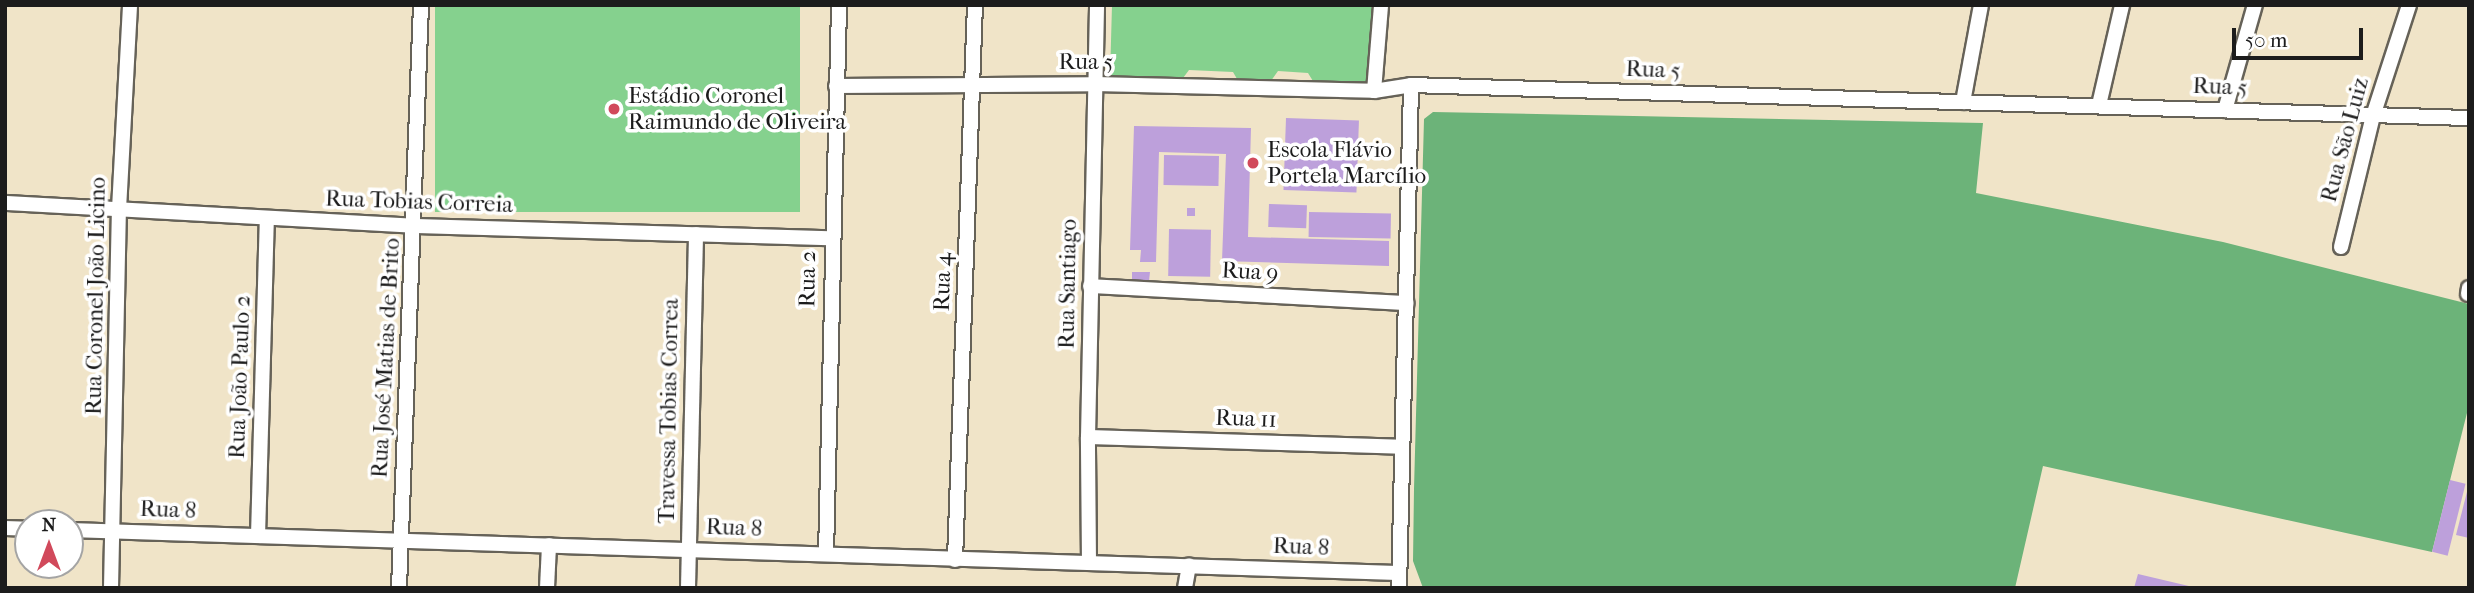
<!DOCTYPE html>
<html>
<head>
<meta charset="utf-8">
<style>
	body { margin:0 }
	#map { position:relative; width:2474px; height:593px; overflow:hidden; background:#f0e4c8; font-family:"IM FELL French Canon",serif }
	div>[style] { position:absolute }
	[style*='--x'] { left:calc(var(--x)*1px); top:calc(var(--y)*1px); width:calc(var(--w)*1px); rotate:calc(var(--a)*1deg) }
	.green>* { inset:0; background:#85d18e; transform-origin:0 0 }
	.forest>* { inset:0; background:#6cb379 }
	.building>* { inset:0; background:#bda0db; transform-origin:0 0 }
	.roads { filter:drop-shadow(2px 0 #666258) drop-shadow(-2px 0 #666258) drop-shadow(0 2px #666258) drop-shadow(0 -2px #666258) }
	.street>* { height:14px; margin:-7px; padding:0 7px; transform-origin:7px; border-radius:7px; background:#fff }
	.dots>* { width:19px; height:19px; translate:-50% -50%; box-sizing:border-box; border:4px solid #fff; border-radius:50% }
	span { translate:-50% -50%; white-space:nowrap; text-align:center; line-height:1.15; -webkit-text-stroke:7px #fff; paint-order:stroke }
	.street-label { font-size:23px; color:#1c1c1c }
	.poi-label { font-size:23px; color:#1c1c1c }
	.left { translate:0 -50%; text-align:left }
	.frame { position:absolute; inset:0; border:7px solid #1c1c1c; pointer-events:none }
	.north { position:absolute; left:14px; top:509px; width:70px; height:70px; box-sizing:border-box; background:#fff; border:2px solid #a4a4a4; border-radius:50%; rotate:0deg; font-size:19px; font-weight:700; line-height:28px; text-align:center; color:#1c1c1c }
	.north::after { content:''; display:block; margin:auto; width:24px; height:32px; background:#d1495b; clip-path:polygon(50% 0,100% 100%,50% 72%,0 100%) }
	.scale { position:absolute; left:2232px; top:28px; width:131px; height:32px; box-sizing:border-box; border:4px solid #1c1c1c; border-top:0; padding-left:9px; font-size:21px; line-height:24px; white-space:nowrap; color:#1c1c1c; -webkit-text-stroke:5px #fff; paint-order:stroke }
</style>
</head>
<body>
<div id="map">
	<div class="green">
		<div style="left:435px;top:5px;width:365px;height:207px"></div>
		<div style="clip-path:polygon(1112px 5px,1376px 5px,1368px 82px,1364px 88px,1316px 86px,1308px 73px,1278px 71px,1268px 85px,1240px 84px,1233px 72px,1189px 70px,1180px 82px,1115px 80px,1110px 77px)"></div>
	</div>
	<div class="forest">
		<div style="clip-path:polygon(1433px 112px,1983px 123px,1976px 193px,2223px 242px,2469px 304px,2469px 405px,2432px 552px,2043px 466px,2015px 588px,1423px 588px,1413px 561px,1414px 489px,1424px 119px)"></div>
	</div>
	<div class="building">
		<div style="left:1286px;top:118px;width:73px;height:72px;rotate:2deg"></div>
		<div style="clip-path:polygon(1134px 126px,1251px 128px,1248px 237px,1389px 241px,1389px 266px,1222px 261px,1226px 154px,1159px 152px,1156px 262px,1140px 262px,1141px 250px,1130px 250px)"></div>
		<div style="left:1164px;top:155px;width:55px;height:30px;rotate:1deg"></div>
		<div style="left:1269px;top:204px;width:38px;height:23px;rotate:2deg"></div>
		<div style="left:1187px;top:208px;width:8px;height:8px"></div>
		<div style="left:1309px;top:212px;width:82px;height:25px;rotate:1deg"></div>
		<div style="left:1169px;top:229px;width:42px;height:47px;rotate:1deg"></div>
		<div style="clip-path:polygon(1132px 272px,1150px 272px,1149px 281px,1132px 280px)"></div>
		<div style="left:2450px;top:480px;width:16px;height:74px;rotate:14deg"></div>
		<div style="clip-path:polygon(2469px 484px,2469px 538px,2456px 535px)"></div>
		<div style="clip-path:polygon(2138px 574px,2193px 587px,2193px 588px,2134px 588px)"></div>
	</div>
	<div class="roads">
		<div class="street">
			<div style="--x:836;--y:86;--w:259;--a:-0.4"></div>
			<div style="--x:1095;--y:84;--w:279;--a:1.4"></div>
			<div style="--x:1374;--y:91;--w:37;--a:-9"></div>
			<div style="--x:1411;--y:85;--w:1059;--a:1.79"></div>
			<div style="--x:1374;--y:91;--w:86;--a:-85.3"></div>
			<div style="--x:1963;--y:102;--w:99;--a:-79.5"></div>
			<div style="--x:2099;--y:105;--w:103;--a:-77"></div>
			<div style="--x:2225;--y:110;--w:109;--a:-74.1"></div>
			<div style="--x:5;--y:203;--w:411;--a:3.2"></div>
			<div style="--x:415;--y:226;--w:416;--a:1.7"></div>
			<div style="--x:2341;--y:247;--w:135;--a:-76.3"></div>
			<div style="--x:2373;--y:116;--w:117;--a:-72"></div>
			<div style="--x:1090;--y:286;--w:317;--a:3.1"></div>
			<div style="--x:2468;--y:294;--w:6;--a:-81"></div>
			<div style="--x:1088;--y:437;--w:314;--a:1.8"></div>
			<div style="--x:5;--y:528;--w:23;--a:2"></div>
			<div style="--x:70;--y:530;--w:1328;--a:1.86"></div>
			<div style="--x:258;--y:536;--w:317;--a:-88.4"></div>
			<div style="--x:826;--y:554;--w:549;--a:-88.64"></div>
			<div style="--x:955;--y:560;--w:555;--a:-87.94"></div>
			<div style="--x:1089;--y:563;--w:126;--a:-90.5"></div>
			<div style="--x:1088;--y:437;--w:432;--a:-88.8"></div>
			<div style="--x:111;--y:588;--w:379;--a:-88.8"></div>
			<div style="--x:119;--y:209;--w:204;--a:-86.9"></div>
			<div style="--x:399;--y:588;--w:583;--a:-87.84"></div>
			<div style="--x:547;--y:588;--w:43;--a:-87.3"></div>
			<div style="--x:688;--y:588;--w:354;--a:-88.7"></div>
			<div style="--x:1185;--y:588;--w:23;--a:-80"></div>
			<div style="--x:1399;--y:588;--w:503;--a:-88.63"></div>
		</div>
	</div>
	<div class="dots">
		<div style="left:614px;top:109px;background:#d1495b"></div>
		<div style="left:1253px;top:163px;background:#d1495b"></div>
	</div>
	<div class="street-label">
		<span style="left:1086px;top:62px">Rua 5</span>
		<span style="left:1653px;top:70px;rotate:2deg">Rua 5</span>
		<span style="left:2220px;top:87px;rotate:2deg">Rua 5</span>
		<span style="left:2345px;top:140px;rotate:-75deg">Rua São Luiz</span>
		<span style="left:419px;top:202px;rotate:2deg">Rua Tobias Correia</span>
		<span style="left:1250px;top:272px;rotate:3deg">Rua 9</span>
		<span style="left:808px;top:279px;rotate:-89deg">Rua 2</span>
		<span style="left:943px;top:282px;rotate:-88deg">Rua 4</span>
		<span style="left:1068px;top:284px;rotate:-89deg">Rua Santiago</span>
		<span style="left:96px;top:296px;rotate:-89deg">Rua Coronel João Licino</span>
		<span style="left:386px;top:358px;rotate:-87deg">Rua José Matias de Brito</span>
		<span style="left:240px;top:377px;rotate:-88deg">Rua João Paulo 2</span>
		<span style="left:669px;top:411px;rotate:-89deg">Travessa Tobias Correa</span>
		<span style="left:1246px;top:419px;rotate:2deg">Rua 11</span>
		<span style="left:168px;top:510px;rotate:2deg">Rua 8</span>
		<span style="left:734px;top:528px;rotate:2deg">Rua 8</span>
		<span style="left:1301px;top:547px;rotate:2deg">Rua 8</span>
	</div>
	<div class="poi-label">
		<span class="left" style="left:628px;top:109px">Estádio Coronel<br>Raimundo de Oliveira</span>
		<span class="left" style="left:1267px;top:163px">Escola Flávio<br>Portela Marcílio</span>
	</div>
	<div class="frame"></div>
	<div class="north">N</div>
	<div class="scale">50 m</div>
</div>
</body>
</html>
